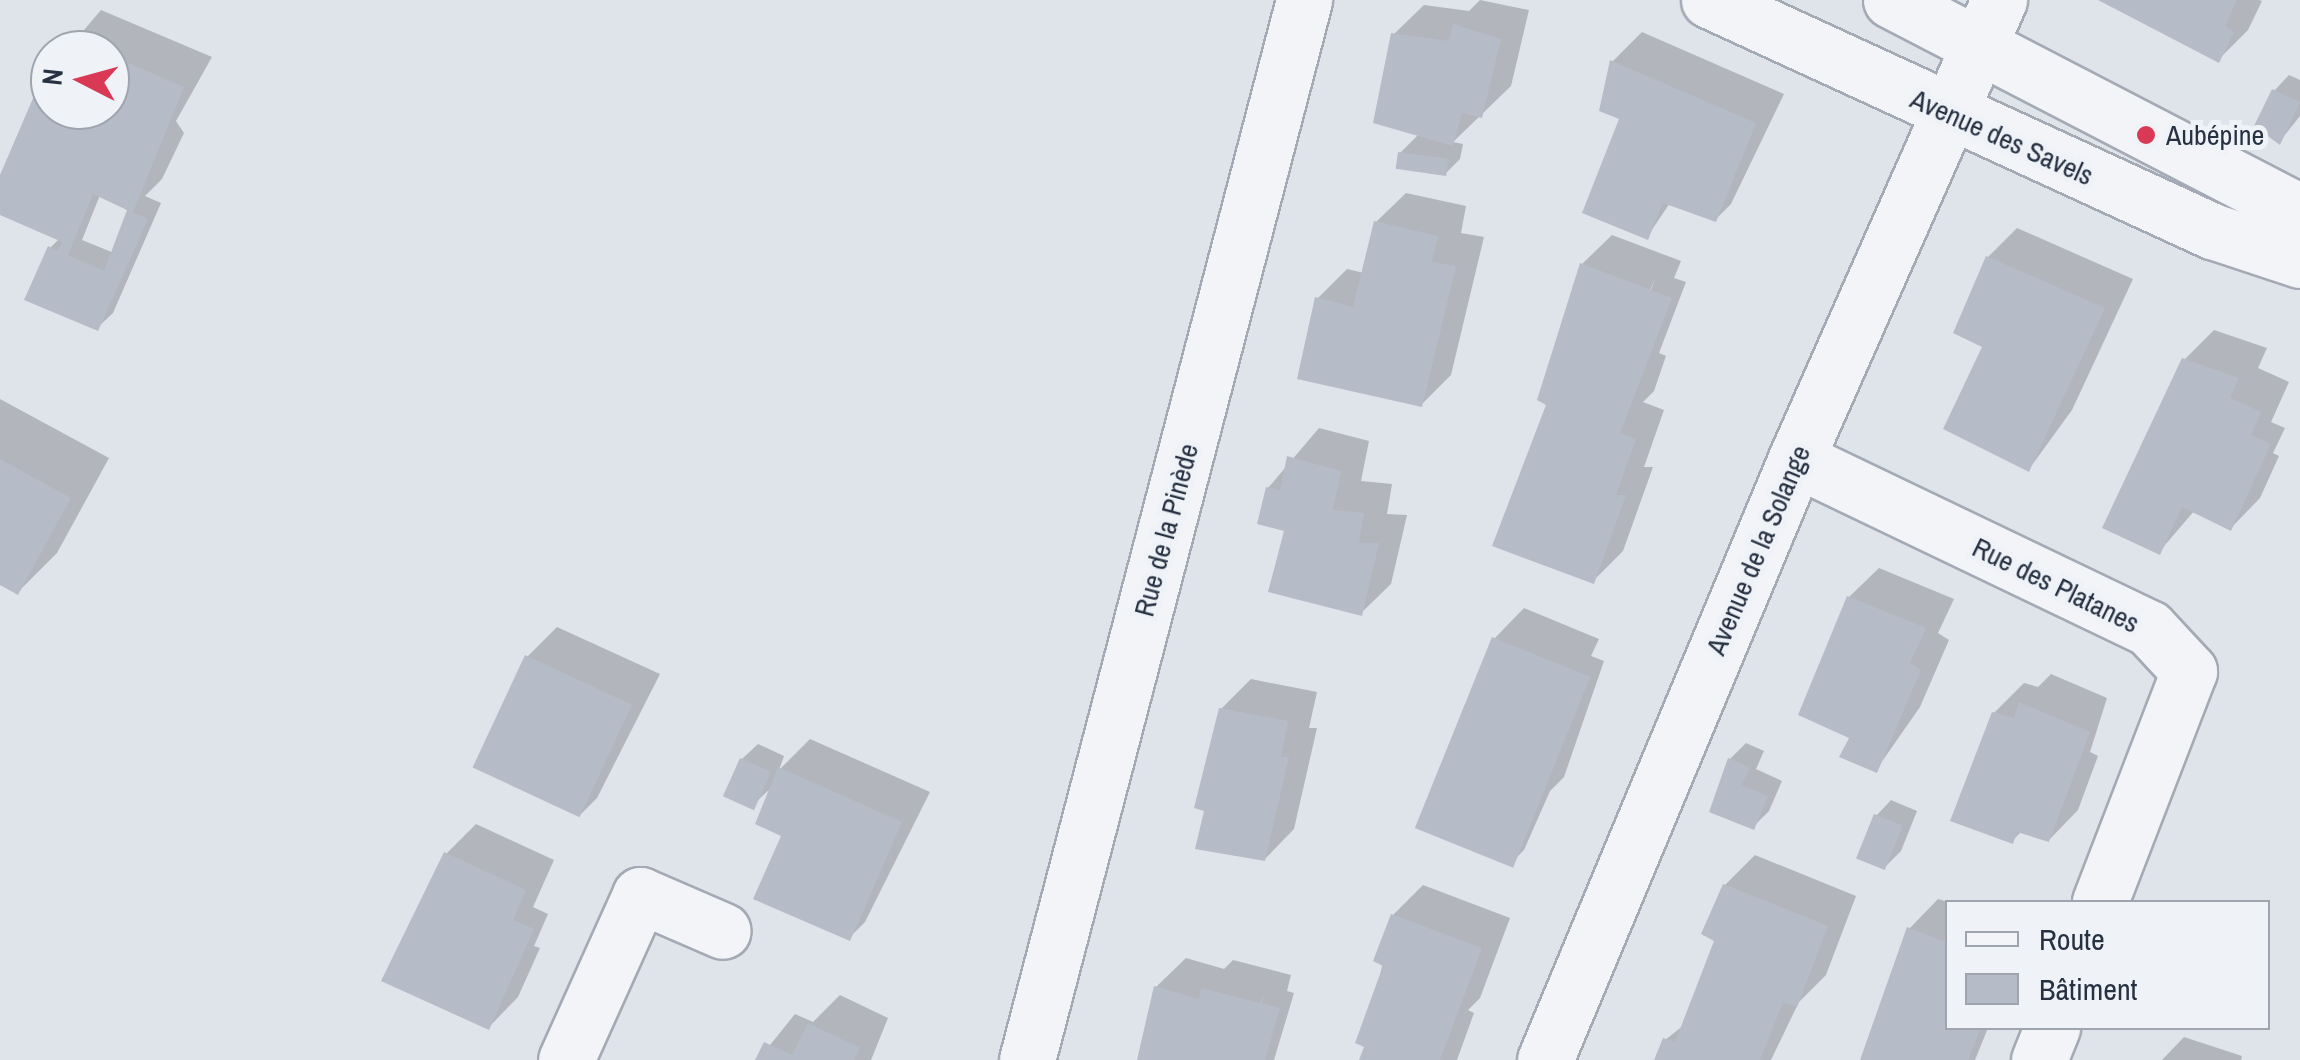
<!DOCTYPE html>
<html>
<head>
<meta charset="utf-8">
<style>
	body { margin:0 }
	#map { position:relative; width:2300px; height:1060px; overflow:hidden; background:#dfe3ea; font-family:"Archivo Narrow",sans-serif }
	div>[style] { position:absolute }
	[style*='--x'] { left:calc(var(--x)*1px); top:calc(var(--y)*1px); width:calc(var(--w)*1px); rotate:calc(var(--a)*1deg) }
	.shadow>* { inset:0; background:#0003 }
	.building>* { inset:0; background:#b6bcc7; transform-origin:0 0 }
	.roads { filter:drop-shadow(2px 0 #a4aab4) drop-shadow(-2px 0 #a4aab4) drop-shadow(0 2px #a4aab4) drop-shadow(0 -2px #a4aab4) }
	.minor>* { height:55px; margin:-27.5px; padding:0 27.5px; transform-origin:27.5px; border-radius:27.5px; background:#f2f4f7 }
	.dots>* { width:28px; height:28px; translate:-50% -50%; box-sizing:border-box; border:5px solid #eff2f7; border-radius:50% }
	span { translate:-50% -50%; white-space:nowrap; text-align:center; line-height:1.15; -webkit-text-stroke:10px #eff2f7; paint-order:stroke }
	.poi-label { font-size:28px; color:#263142 }
	.left { translate:0 -50%; text-align:left }
	.street-label { font-size:28px; color:#263142 }
	.legend { position:absolute; left:1945px; top:900px; width:325px; height:130px; box-sizing:border-box; background:#eff2f7; border:2px solid #9fa5af; margin:0; padding:12px 18px; list-style:none; font-size:30px; color:#263142 }
	.legend li { display:flex; align-items:center; gap:20px; height:50px }
	.legend b { width:50px; border:2px solid #9fa5af }
	.north { position:absolute; left:30px; top:30px; width:100px; height:100px; box-sizing:border-box; background:#eff2f7; border:2px solid #9fa5af; border-radius:50%; rotate:276deg; font-size:28px; font-weight:700; line-height:40px; text-align:center; color:#263142 }
	.north::after { content:''; display:block; margin:auto; width:35px; height:45px; background:#da3955; clip-path:polygon(50% 0,100% 100%,50% 72%,0 100%) }
</style>
</head>
<body>
<div id="map">
	<div class="shadow">
		<div style="clip-path:polygon(1480px 0,1529px 10px,1511px 86px,1453px 142px,1463px 144px,1460px 159px,1444px 175px,1400px 153px,1419px 134px,1394px 34px,1424px 5px,1469px 11px)"></div>
		<div style="clip-path:polygon(2101px 0,2259px 0,2262px 1px,2248px 30px,2218px 60px)"></div>
		<div style="clip-path:polygon(evenodd,101px 10px,212px 57px,176px 121px,184px 133px,162px 179px,145px 196px,161px 203px,113px 313px,97px 328px,50px 248px,60px 238px,0 213px,0 181px,50px 68px,50px 110px,110px 110px,110px 50px,67px 50px,101px 10px,100px 195px,129px 211px,114px 253px,82px 240px,100px 195px)"></div>
		<div style="clip-path:polygon(1642px 32px,1784px 94px,1731px 204px,1715px 220px,1670px 203px,1647px 237px,1612px 62px)"></div>
		<div style="clip-path:polygon(2289px 75px,2300px 80px,2300px 116px,2280px 141px,2274px 91px)"></div>
		<div style="clip-path:polygon(1406px 193px,1466px 206px,1461px 233px,1484px 237px,1451px 375px,1421px 405px,1317px 299px,1347px 269px,1364px 273px,1376px 222px)"></div>
		<div style="clip-path:polygon(2017px 228px,2133px 279px,2072px 410px,2029px 469px,1988px 257px)"></div>
		<div style="clip-path:polygon(evenodd,1612px 235px,1681px 261px,1674px 278px,1686px 282px,1659px 353px,1666px 356px,1654px 391px,1643px 402px,1664px 410px,1644px 467px,1653px 467px,1623px 551px,1593px 581px,1549px 406px,1582px 264px,1612px 235px,1655px 278px,1621px 379px,1616px 379px,1655px 278px)"></div>
		<div style="clip-path:polygon(2214px 330px,2267px 348px,2258px 368px,2289px 382px,2271px 422px,2285px 428px,2273px 453px,2279px 456px,2260px 498px,2231px 528px,2195px 510px,2159px 552px,2184px 360px)"></div>
		<div style="clip-path:polygon(0 399px,109px 458px,57px 553px,18px 592px,0 583px)"></div>
		<div style="clip-path:polygon(1319px 428px,1369px 441px,1361px 481px,1392px 484px,1387px 514px,1407px 515px,1391px 584px,1361px 613px,1287px 529px,1268px 488px)"></div>
		<div style="clip-path:polygon(1879px 568px,1954px 599px,1938px 633px,1949px 640px,1920px 707px,1876px 770px,1852px 737px,1849px 597px)"></div>
		<div style="clip-path:polygon(1524px 608px,1599px 639px,1591px 656px,1604px 661px,1564px 777px,1550px 791px,1524px 850px,1509px 865px,1454px 736px,1495px 638px)"></div>
		<div style="clip-path:polygon(557px 627px,660px 674px,597px 798px,581px 814px,527px 657px)"></div>
		<div style="clip-path:polygon(2051px 674px,2107px 698px,2090px 752px,2098px 756px,2078px 810px,2049px 840px,2022px 831px,2012px 841px,1994px 713px,2024px 683px,2038px 687px)"></div>
		<div style="clip-path:polygon(1251px 679px,1317px 692px,1309px 728px,1317px 728px,1294px 829px,1265px 859px,1207px 809px,1221px 709px)"></div>
		<div style="clip-path:polygon(810px 739px,930px 792px,865px 922px,849px 938px,784px 834px,774px 785px,752px 806px,742px 759px,758px 744px,784px 756px,779px 770px)"></div>
		<div style="clip-path:polygon(1746px 743px,1764px 751px,1756px 769px,1782px 781px,1769px 811px,1753px 827px,1713px 810px,1730px 759px)"></div>
		<div style="clip-path:polygon(1891px 800px,1917px 811px,1901px 851px,1885px 867px,1876px 816px)"></div>
		<div style="clip-path:polygon(476px 824px,554px 860px,533px 907px,548px 914px,534px 946px,540px 948px,518px 997px,489px 1027px,446px 854px)"></div>
		<div style="clip-path:polygon(1755px 855px,1856px 896px,1826px 975px,1799px 1002px,1771px 1060px,1657px 1060px,1665px 1040px,1684px 1025px,1717px 939px,1725px 885px)"></div>
		<div style="clip-path:polygon(1423px 885px,1510px 918px,1480px 998px,1468px 1010px,1474px 1013px,1457px 1060px,1362px 1060px,1393px 915px)"></div>
		<div style="clip-path:polygon(1938px 899px,1948px 902px,1948px 1028px,1988px 1028px,1975px 1060px,1862px 1060px,1909px 929px)"></div>
		<div style="clip-path:polygon(1186px 958px,1224px 969px,1233px 960px,1291px 975px,1287px 991px,1294px 993px,1274px 1060px,1247px 1060px,1264px 992px,1245px 1060px,1139px 1060px,1156px 987px)"></div>
		<div style="clip-path:polygon(840px 995px,888px 1018px,871px 1060px,758px 1060px,795px 1014px,813px 1022px)"></div>
		<div style="clip-path:polygon(2184px 1037px,2242px 1056px,2241px 1060px,2162px 1060px)"></div>
	</div>
	<div class="building">
		<div style="clip-path:polygon(2098px 0,2237px 0,2225px 26px,2234px 32px,2219px 63px)"></div>
		<div style="clip-path:polygon(1453px 24px,1501px 39px,1482px 118px,1462px 113px,1453px 146px,1373px 123px,1391px 33px,1449px 41px)"></div>
		<div style="clip-path:polygon(69px 38px,98px 50px,65px 50px)"></div>
		<div style="clip-path:polygon(evenodd,110px 55px,184px 87px,133px 212px,148px 219px,98px 331px,24px 300px,48px 246px,58px 251px,62px 242px,0 215px,0 175px,46px 68px,50px 110px,110px 110px,110px 55px,93px 194px,127px 210px,104px 271px,68px 255px,93px 194px)"></div>
		<div style="clip-path:polygon(1610px 60px,1756px 123px,1716px 222px,1663px 203px,1648px 240px,1582px 213px,1619px 119px,1599px 111px)"></div>
		<div style="clip-path:polygon(2272px 89px,2300px 102px,2280px 145px,2254px 126px)"></div>
		<div style="left:1398px;top:152px;width:51px;height:17px;rotate:8deg"></div>
		<div style="clip-path:polygon(1374px 221px,1438px 236px,1432px 262px,1456px 266px,1422px 407px,1297px 379px,1315px 297px,1353px 307px)"></div>
		<div style="clip-path:polygon(1986px 256px,2105px 308px,2029px 472px,1943px 429px,1982px 347px,1953px 333px)"></div>
		<div style="clip-path:polygon(1580px 263px,1672px 298px,1620px 433px,1636px 439px,1616px 495px,1626px 495px,1594px 584px,1492px 546px,1546px 405px,1537px 400px)"></div>
		<div style="clip-path:polygon(2182px 358px,2239px 378px,2230px 398px,2261px 412px,2251px 435px,2271px 444px,2231px 531px,2182px 507px,2160px 555px,2102px 528px)"></div>
		<div style="clip-path:polygon(1287px 456px,1341px 471px,1333px 510px,1364px 513px,1359px 543px,1379px 543px,1362px 616px,1268px 592px,1284px 531px,1257px 524px,1266px 487px,1280px 490px)"></div>
		<div style="clip-path:polygon(0 459px,71px 498px,18px 595px,0 585px)"></div>
		<div style="clip-path:polygon(1847px 596px,1926px 628px,1910px 663px,1921px 670px,1877px 773px,1839px 757px,1849px 738px,1798px 715px)"></div>
		<div style="left:1492px;top:637px;width:106px;height:206px;rotate:22deg"></div>
		<div style="left:525px;top:655px;width:118px;height:124px;rotate:25deg"></div>
		<div style="clip-path:polygon(2019px 702px,2090px 732px,2049px 842px,2017px 832px,2013px 844px,1950px 821px,1992px 712px,2014px 718px)"></div>
		<div style="clip-path:polygon(1219px 708px,1288px 721px,1281px 757px,1289px 757px,1265px 861px,1195px 849px,1204px 811px,1194px 808px)"></div>
		<div style="left:740px;top:758px;width:34px;height:42px;rotate:24deg"></div>
		<div style="clip-path:polygon(1728px 758px,1750px 767px,1742px 785px,1768px 796px,1754px 830px,1709px 812px)"></div>
		<div style="clip-path:polygon(778px 767px,902px 822px,850px 941px,753px 899px,781px 836px,755px 824px)"></div>
		<div style="left:1874px;top:814px;width:31px;height:48px;rotate:22deg"></div>
		<div style="clip-path:polygon(444px 852px,526px 890px,513px 920px,534px 929px,489px 1030px,381px 981px)"></div>
		<div style="clip-path:polygon(1723px 884px,1828px 926px,1797px 1007px,1783px 1002px,1760px 1060px,1654px 1060px,1663px 1038px,1675px 1042px,1714px 941px,1701px 934px)"></div>
		<div style="clip-path:polygon(1391px 914px,1482px 948px,1440px 1060px,1359px 1060px,1364px 1047px,1355px 1043px,1383px 966px,1373px 961px)"></div>
		<div style="clip-path:polygon(1907px 927px,1948px 943px,1948px 1028px,1981px 1028px,1968px 1060px,1860px 1060px)"></div>
		<div style="clip-path:polygon(1154px 986px,1199px 999px,1201px 988px,1280px 1008px,1265px 1060px,1137px 1060px)"></div>
		<div style="clip-path:polygon(808px 1023px,860px 1048px,854px 1060px,755px 1060px,764px 1042px,792px 1055px)"></div>
	</div>
	<div class="roads">
		<div class="minor">
			<div style="--x:1709;--y:0;--w:554;--a:24.67"></div>
			<div style="--x:2212;--y:231;--w:93;--a:18.2"></div>
			<div style="--x:1891;--y:0;--w:461;--a:27.4"></div>
			<div style="--x:1796;--y:459;--w:391;--a:25.6"></div>
			<div style="--x:2149;--y:628;--w:59;--a:47.1"></div>
			<div style="--x:2189;--y:671;--w:248;--a:111.1"></div>
			<div style="--x:566;--y:1060;--w:181;--a:-65.8"></div>
			<div style="--x:640;--y:895;--w:90;--a:23.4"></div>
			<div style="--x:1027;--y:1060;--w:1096;--a:-75.35"></div>
			<div style="--x:1545;--y:1060;--w:651;--a:-67.33"></div>
			<div style="--x:1796;--y:459;--w:502;--a:-66.14"></div>
			<div style="--x:2039;--y:1060;--w:35;--a:-68"></div>
		</div>
	</div>
	<div class="dots">
		<div style="left:2146px;top:135px;background:#da3955"></div>
	</div>
	<div class="poi-label">
		<span class="left" style="left:2166px;top:135px">Aubépine</span>
	</div>
	<div class="street-label">
		<span style="left:2002px;top:137px;rotate:24deg">Avenue des Savels</span>
		<span style="left:1166px;top:530px;rotate:-75deg">Rue de la Pinède</span>
		<span style="left:1758px;top:550px;rotate:-67deg">Avenue de la Solange</span>
		<span style="left:2056px;top:585px;rotate:26deg">Rue des Platanes</span>
	</div>
	<ul class="legend">
	<li><b style="height:12px;background:#f2f4f7"></b>Route</li>
	<li><b style="height:28px;background:#b6bcc7"></b>Bâtiment</li>
	</ul>
	<div class="north">N</div>
</div>
</body>
</html>
